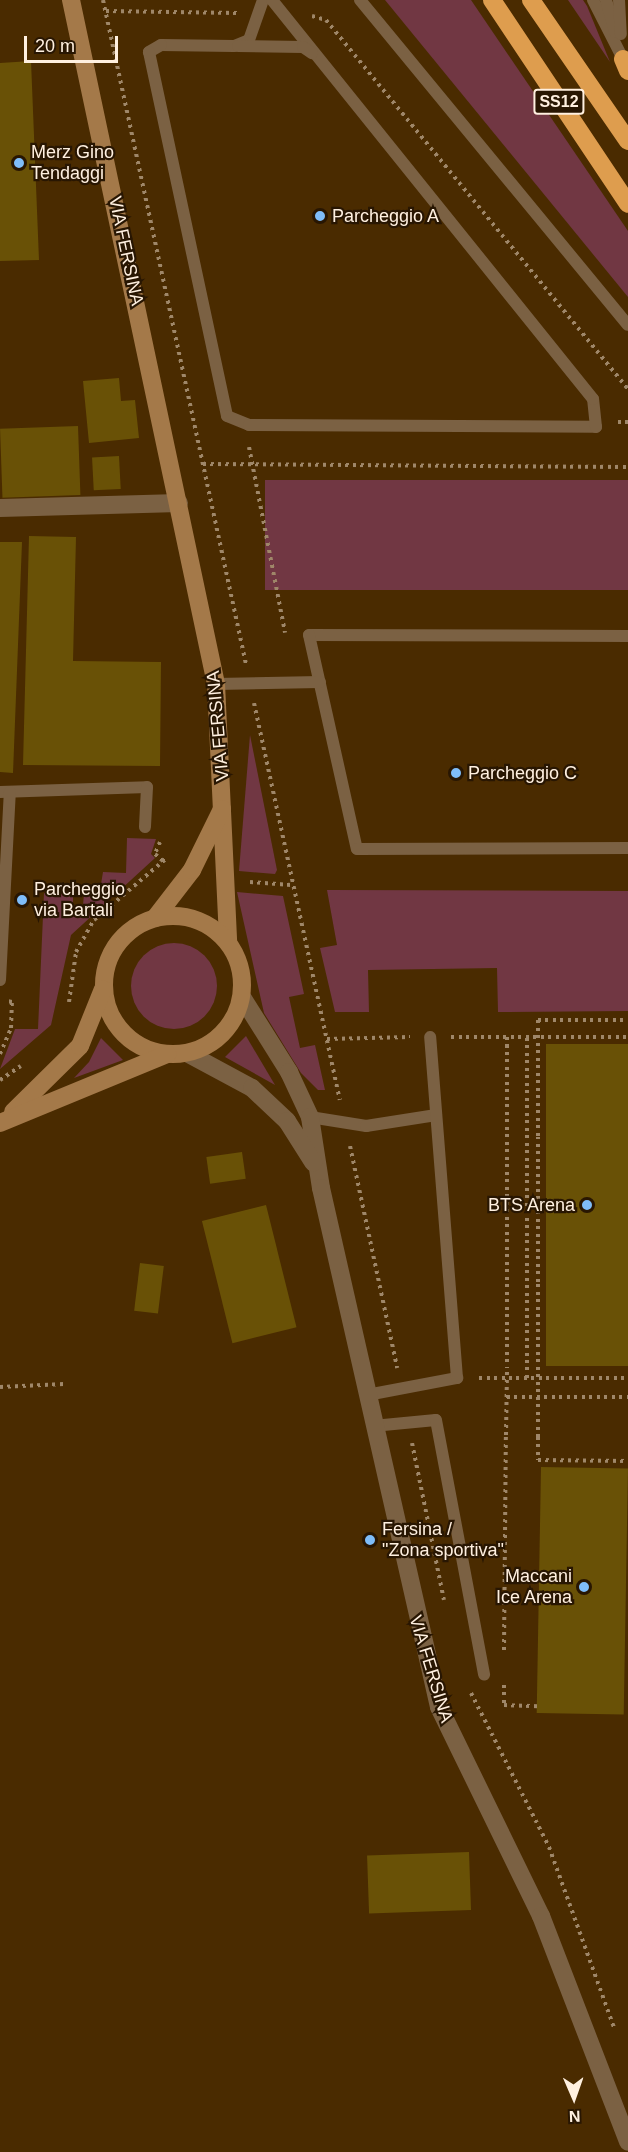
<!DOCTYPE html>
<html>
<head>
<meta charset="utf-8">
<style>
	body { margin:0 }
	#map { position:relative; width:628px; height:2152px; overflow:hidden; background:#4a2b00; font-family:Arial,sans-serif }
	div>[style] { position:absolute }
	[style*='--x'] { left:calc(var(--x)*1px); top:calc(var(--y)*1px); width:calc(var(--w)*1px); rotate:calc(var(--a)*1deg) }
	.green>* { inset:0; background:#713743; transform-origin:0 0 }
	.round { border-radius:50% }
	.building>* { inset:0; background:#695106; transform-origin:0 0 }
	.path>* { height:4px; margin-top:-2px; transform-origin:0; background:repeating-linear-gradient(90deg,#9f8769 0 3px,transparent 0 7.5px) }
	.lane>* { height:12px; margin:-6px; padding:0 6px; transform-origin:6px; border-radius:6px; background:#7b6143 }
	.street>* { height:18px; margin:-9px; padding:0 9px; transform-origin:9px; border-radius:9px; background:#7b6143 }
	.secondary>* { height:18px; margin:-9px; padding:0 9px; transform-origin:9px; border-radius:9px; background:#a47949 }
	.secondary>.ring { margin:-9px; padding:0; box-sizing:content-box; background:none; border:18px solid #a47949; border-radius:50% }
	.highway>* { height:18px; margin:-9px; padding:0 9px; transform-origin:9px; border-radius:9px; background:#de9d4e }
	.path-bridge>* { height:4px; margin-top:-2px; transform-origin:0; background:repeating-linear-gradient(90deg,#9f8769 0 3px,transparent 0 7.5px) }
	.dots>* { width:16px; height:16px; translate:-50% -50%; box-sizing:border-box; border:3px solid #281602; border-radius:50% }
	span { translate:-50% -50%; white-space:nowrap; text-align:center; line-height:1.15; -webkit-text-stroke:4.5px #281602; paint-order:stroke }
	.shield-label span { padding:2px 4px; background:#281602; border:2px solid; border-radius:4px; -webkit-text-stroke-width:0 }
	.shield-label { font-size:16px; color:#fff0e0; font-weight:700 }
	.poi-label { font-size:18px; color:#fff0e0 }
	.left { translate:0 -50%; text-align:left }
	.right { translate:-100% -50%; text-align:right }
	.street-label { font-size:18px; color:#fff0e0 }
	.north { position:absolute; left:544px; top:2068px; width:60px; height:60px; -webkit-text-stroke:4px #281602; paint-order:stroke; rotate:178deg; font-size:16px; font-weight:700; line-height:24px; text-align:center; color:#fff0e0 }
	.north::after { content:''; display:block; margin:auto; width:21px; height:27px; background:#fff0e0; clip-path:polygon(50% 0,100% 100%,50% 72%,0 100%) }
	.scale { position:absolute; left:24px; top:36px; width:94px; height:27px; box-sizing:border-box; border:3px solid #fff0e0; border-top:0; padding-left:8px; font-size:18px; line-height:21px; white-space:nowrap; color:#fff0e0; -webkit-text-stroke:4px #281602; paint-order:stroke }
</style>
</head>
<body>
<div id="map">
	<div class="green">
		<div style="clip-path:polygon(385px 0,471px 0,628px 231px,628px 297px)"></div>
		<div style="clip-path:polygon(568px 0,583px 0,587px 6px,610px 62px)"></div>
		<div style="left:265px;top:480px;width:363px;height:110px"></div>
		<div style="clip-path:polygon(250px 735px,277px 870px,275px 874px,239px 871px)"></div>
		<div style="clip-path:polygon(127px 838px,156px 839px,151px 854px,155px 858px,71px 935px,51px 1025px,0 1069px,15px 1029px,38px 1029px,44px 893px,73px 894px,73px 905px,83px 905px,84px 894px,100px 890px,103px 872px,126px 873px)"></div>
		<div style="clip-path:polygon(327px 890px,628px 891px,628px 1011px,498px 1012px,497px 968px,368px 970px,369px 1012px,335px 1012px,320px 948px,337px 945px)"></div>
		<div style="clip-path:polygon(237px 892px,283px 896px,304px 994px,289px 997px,300px 1048px,315px 1045px,325px 1090px,318px 1090px,301px 1073px,264px 1013px)"></div>
		<div class="round" style="left:131px;top:943px;width:86px;height:86px"></div>
		<div style="clip-path:polygon(246px 1036px,275px 1085px,225px 1057px)"></div>
		<div style="clip-path:polygon(101px 1038px,123px 1060px,74px 1078px,89px 1062px)"></div>
	</div>
	<div class="building">
		<div style="clip-path:polygon(31px 61px,39px 260px,0 261px,0 63px)"></div>
		<div style="clip-path:polygon(119px 378px,121px 401px,135px 400px,139px 438px,89px 443px,83px 381px)"></div>
		<div style="left:78px;top:426px;width:69px;height:78px;rotate:88deg"></div>
		<div style="left:119px;top:456px;width:33px;height:27px;rotate:87deg"></div>
		<div style="clip-path:polygon(29px 536px,76px 537px,73px 661px,161px 662px,160px 766px,23px 765px)"></div>
		<div style="clip-path:polygon(0 542px,22px 542px,13px 773px,0 772px)"></div>
		<div style="left:546px;top:1044px;width:82px;height:322px"></div>
		<div style="left:242px;top:1152px;width:27px;height:36px;rotate:82deg"></div>
		<div style="left:266px;top:1205px;width:126px;height:66px;rotate:76deg"></div>
		<div style="left:140px;top:1263px;width:24px;height:48px;rotate:7deg"></div>
		<div style="left:541px;top:1467px;width:87px;height:246px;rotate:1deg"></div>
		<div style="left:469px;top:1852px;width:58px;height:102px;rotate:88deg"></div>
	</div>
	<div class="path">
		<div style="--x:103;--y:0;--w:679;--a:77.85"></div>
		<div style="--x:106;--y:11;--w:131;--a:0.9"></div>
		<div style="--x:312;--y:16;--w:15;--a:16"></div>
		<div style="--x:326;--y:20;--w:477;--a:50.7"></div>
		<div style="--x:618;--y:422;--w:10;--a:0"></div>
		<div style="--x:249;--y:447;--w:189;--a:79"></div>
		<div style="--x:203;--y:464;--w:425;--a:0.4"></div>
		<div style="--x:254;--y:703;--w:406;--a:77.8"></div>
		<div style="--x:160;--y:842;--w:13;--a:113"></div>
		<div style="--x:155;--y:854;--w:11;--a:41"></div>
		<div style="--x:250;--y:882;--w:41;--a:4.2"></div>
		<div style="--x:69;--y:1002;--w:50;--a:-82"></div>
		<div style="--x:76;--y:952;--w:37;--a:-61"></div>
		<div style="--x:94;--y:920;--w:97;--a:-40.4"></div>
		<div style="--x:538;--y:1020;--w:90;--a:0"></div>
		<div style="--x:451;--y:1037;--w:177;--a:0"></div>
		<div style="--x:507;--y:1037;--w:331;--a:90"></div>
		<div style="--x:327;--y:1039;--w:83;--a:-1.4"></div>
		<div style="--x:0;--y:1054;--w:28;--a:-67"></div>
		<div style="--x:11;--y:1028;--w:26;--a:-88"></div>
		<div style="--x:12;--y:1002;--w:5;--a:-169"></div>
		<div style="--x:0;--y:1080;--w:25;--a:-34"></div>
		<div style="--x:350;--y:1146;--w:227;--a:78"></div>
		<div style="--x:538;--y:1282;--w:145;--a:-90"></div>
		<div style="--x:479;--y:1378;--w:149;--a:0"></div>
		<div style="--x:527;--y:1378;--w:341;--a:-90"></div>
		<div style="--x:0;--y:1387;--w:64;--a:-2.7"></div>
		<div style="--x:507;--y:1397;--w:121;--a:0"></div>
		<div style="--x:538;--y:1437;--w:23;--a:90"></div>
		<div style="--x:538;--y:1460;--w:90;--a:0.6"></div>
		<div style="--x:412;--y:1443;--w:160;--a:78.5"></div>
		<div style="--x:504;--y:1650;--w:215;--a:-89.5"></div>
		<div style="--x:504;--y:1685;--w:20;--a:90"></div>
		<div style="--x:504;--y:1705;--w:34;--a:2"></div>
		<div style="--x:471;--y:1693;--w:173;--a:63.1"></div>
		<div style="--x:549;--y:1847;--w:192;--a:70.2"></div>
	</div>
	<div class="lane">
		<div style="--x:263;--y:0;--w:42;--a:109.3"></div>
		<div style="--x:249;--y:40;--w:16;--a:158"></div>
		<div style="--x:234;--y:46;--w:73;--a:-179.2"></div>
		<div style="--x:161;--y:45;--w:14;--a:150"></div>
		<div style="--x:149;--y:52;--w:372;--a:77.9"></div>
		<div style="--x:227;--y:416;--w:24;--a:22"></div>
		<div style="--x:249;--y:425;--w:347;--a:0.3"></div>
		<div style="--x:596;--y:427;--w:28;--a:-96"></div>
		<div style="--x:593;--y:399;--w:512;--a:-128.82"></div>
		<div style="--x:360;--y:0;--w:421;--a:50.5"></div>
		<div style="--x:593;--y:0;--w:66;--a:63"></div>
		<div style="--x:606;--y:0;--w:33;--a:74"></div>
		<div style="--x:619;--y:0;--w:34;--a:87"></div>
		<div style="--x:238;--y:46;--w:65;--a:0.9"></div>
		<div style="--x:303;--y:47;--w:11;--a:34"></div>
		<div style="--x:628;--y:636;--w:319;--a:-179.8"></div>
		<div style="--x:309;--y:635;--w:219;--a:77.4"></div>
		<div style="--x:357;--y:849;--w:271;--a:-0.2"></div>
		<div style="--x:216;--y:684;--w:104;--a:-1.1"></div>
		<div style="--x:0;--y:792;--w:147;--a:-1.9"></div>
		<div style="--x:147;--y:787;--w:40;--a:92.9"></div>
		<div style="--x:0;--y:980;--w:188;--a:-87"></div>
		<div style="--x:310;--y:1117;--w:57;--a:9.1"></div>
		<div style="--x:366;--y:1126;--w:71;--a:-8.9"></div>
		<div style="--x:367;--y:1395;--w:92;--a:-10.7"></div>
		<div style="--x:457;--y:1378;--w:342;--a:-94.5"></div>
		<div style="--x:373;--y:1426;--w:63;--a:-5.4"></div>
		<div style="--x:436;--y:1420;--w:259;--a:79.3"></div>
	</div>
	<div class="street">
		<div style="--x:0;--y:508;--w:179;--a:-1.6"></div>
		<div style="--x:242;--y:997;--w:89;--a:57.9"></div>
		<div style="--x:289;--y:1072;--w:50;--a:65"></div>
		<div style="--x:310;--y:1117;--w:72;--a:81.2"></div>
		<div style="--x:321;--y:1188;--w:532;--a:77.19"></div>
		<div style="--x:439;--y:1707;--w:233;--a:64"></div>
		<div style="--x:541;--y:1916;--w:242;--a:68.9"></div>
		<div style="--x:187;--y:1053;--w:74;--a:28.3"></div>
		<div style="--x:252;--y:1088;--w:48;--a:43.3"></div>
		<div style="--x:287;--y:1121;--w:49;--a:57.6"></div>
	</div>
	<div class="secondary">
		<div style="--x:71;--y:0;--w:699;--a:78.03"></div>
		<div style="--x:216;--y:684;--w:258;--a:87.3"></div>
		<div class="ring" style="left:104px;top:916px;width:120px;height:120px"></div>
		<div style="--x:155;--y:918;--w:61;--a:-52.4"></div>
		<div style="--x:192;--y:870;--w:68;--a:-63.8"></div>
		<div style="--x:13;--y:1112;--w:94;--a:-44.6"></div>
		<div style="--x:80;--y:1046;--w:61;--a:-68"></div>
		<div style="--x:0;--y:1123;--w:181;--a:-22.4"></div>
	</div>
	<div class="highway">
		<div style="--x:492;--y:0;--w:245;--a:56.3"></div>
		<div style="--x:531;--y:0;--w:171;--a:55.5"></div>
		<div style="--x:623;--y:59;--w:13;--a:67"></div>
	</div>
	<div class="path-bridge">
		<div style="--x:538;--y:1020;--w:117;--a:90"></div>
		<div style="--x:506;--y:1435;--w:67;--a:-89.1"></div>
		<div style="--x:538;--y:1437;--w:155;--a:-90"></div>
	</div>
	<div class="dots">
		<div style="left:19px;top:163px;background:#7fbdf9"></div>
		<div style="left:320px;top:216px;background:#7fbdf9"></div>
		<div style="left:456px;top:773px;background:#7fbdf9"></div>
		<div style="left:22px;top:900px;background:#7fbdf9"></div>
		<div style="left:587px;top:1205px;background:#7fbdf9"></div>
		<div style="left:370px;top:1540px;background:#7fbdf9"></div>
		<div style="left:584px;top:1587px;background:#7fbdf9"></div>
	</div>
	<div class="shield-label">
		<span style="left:559px;top:102px">SS12</span>
	</div>
	<div class="poi-label">
		<span class="left" style="left:31px;top:163px">Merz Gino<br>Tendaggi</span>
		<span class="left" style="left:332px;top:216px">Parcheggio A</span>
		<span class="left" style="left:468px;top:773px">Parcheggio C</span>
		<span class="left" style="left:34px;top:900px">Parcheggio<br>via Bartali</span>
		<span class="right" style="left:575px;top:1205px">BTS Arena</span>
		<span class="left" style="left:382px;top:1540px">Fersina /<br>"Zona sportiva"</span>
		<span class="right" style="left:572px;top:1587px">Maccani<br>Ice Arena</span>
	</div>
	<div class="street-label">
		<span style="left:126px;top:251px;rotate:78deg">VIA FERSINA</span>
		<span style="left:218px;top:726px;rotate:-95deg">VIA FERSINA</span>
		<span style="left:431px;top:1669px;rotate:73deg">VIA FERSINA</span>
	</div>
	<div class="north">N</div>
	<div class="scale">20 m</div>
</div>
</body>
</html>
